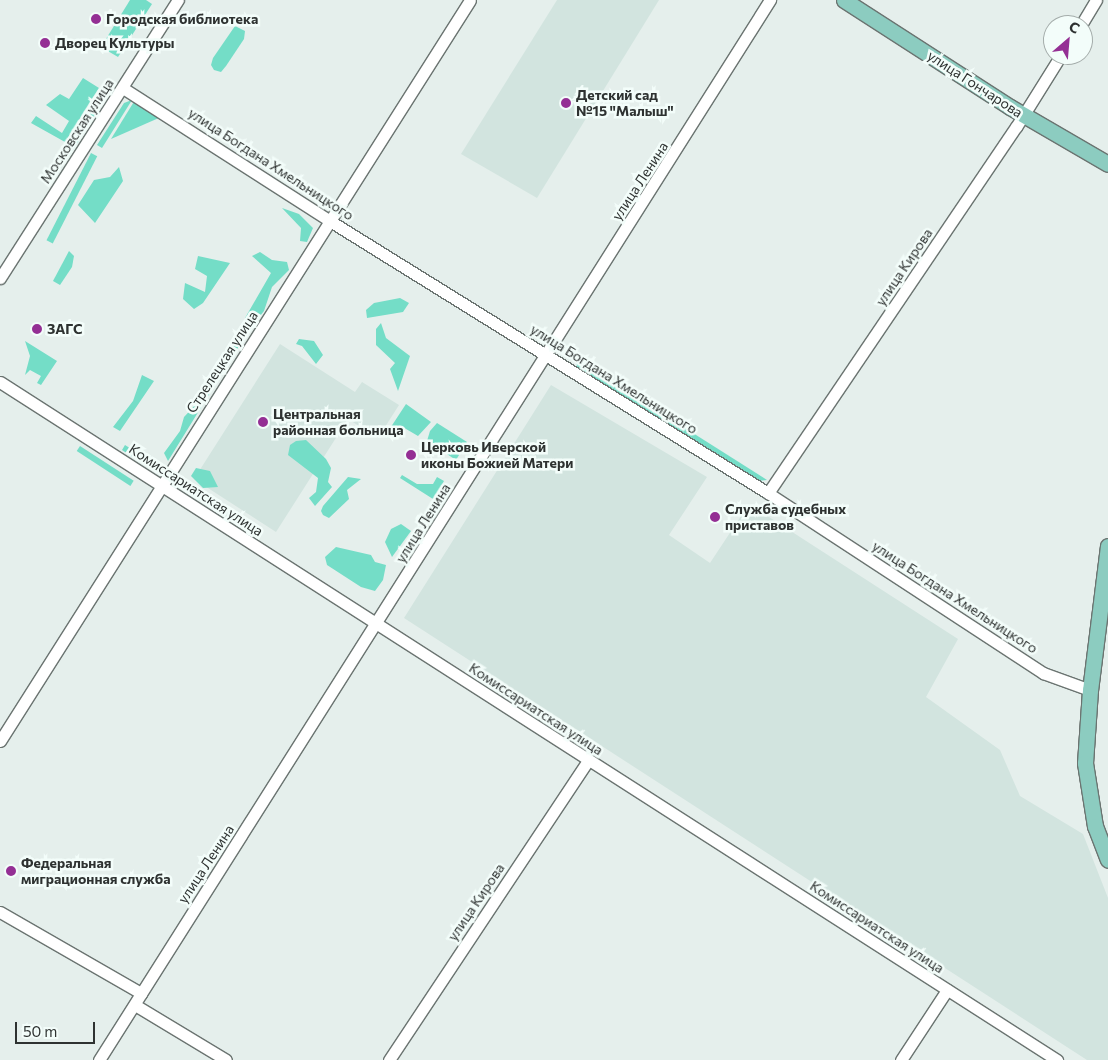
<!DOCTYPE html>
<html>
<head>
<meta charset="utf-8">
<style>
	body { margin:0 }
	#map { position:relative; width:1108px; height:1060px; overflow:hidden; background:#e5efec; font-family:Commissioner,sans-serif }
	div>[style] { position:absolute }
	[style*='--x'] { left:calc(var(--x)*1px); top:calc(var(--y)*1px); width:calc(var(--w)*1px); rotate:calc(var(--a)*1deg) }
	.built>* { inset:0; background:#d2e4df }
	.green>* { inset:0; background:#74ddc7; transform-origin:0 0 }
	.roads { filter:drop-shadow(1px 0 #6b7471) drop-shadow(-1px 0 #6b7471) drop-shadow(0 1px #6b7471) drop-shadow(0 -1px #6b7471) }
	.minor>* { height:11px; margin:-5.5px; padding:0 5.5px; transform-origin:5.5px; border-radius:5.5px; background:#fff }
	.major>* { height:15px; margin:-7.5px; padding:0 7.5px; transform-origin:7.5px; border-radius:7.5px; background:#8cccc0 }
	.dots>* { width:14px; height:14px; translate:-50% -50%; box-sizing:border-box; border:2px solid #f3fdfa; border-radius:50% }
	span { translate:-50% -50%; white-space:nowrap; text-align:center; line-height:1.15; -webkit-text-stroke:5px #f3fdfa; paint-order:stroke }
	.poi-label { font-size:14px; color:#2e3231; font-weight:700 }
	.left { translate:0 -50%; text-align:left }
	.street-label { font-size:14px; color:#2e3231 }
	.north { position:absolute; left:1043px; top:15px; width:50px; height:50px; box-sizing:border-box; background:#f3fdfa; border:1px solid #a4acaa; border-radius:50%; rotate:27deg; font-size:14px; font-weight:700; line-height:20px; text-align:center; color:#2e3231 }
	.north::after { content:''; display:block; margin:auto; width:18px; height:22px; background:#942f94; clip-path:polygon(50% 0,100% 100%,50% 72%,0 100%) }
	.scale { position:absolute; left:15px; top:1022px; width:80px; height:22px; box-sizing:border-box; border:2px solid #2e3231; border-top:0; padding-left:6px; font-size:15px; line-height:18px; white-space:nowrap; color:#2e3231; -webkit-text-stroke:4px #f3fdfa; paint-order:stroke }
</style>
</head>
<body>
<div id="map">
	<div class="built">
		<div style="clip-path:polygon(557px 0,659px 0,537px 198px,461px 154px)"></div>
		<div style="clip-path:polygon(280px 344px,355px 392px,362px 382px,399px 405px,378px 438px,348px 419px,276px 532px,194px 479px)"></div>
		<div style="clip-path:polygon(551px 385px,707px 477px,669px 535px,710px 563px,749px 504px,958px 639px,926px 697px,1000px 750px,1020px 796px,1083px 834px,1108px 898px,1108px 1060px,1087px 1060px,404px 618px)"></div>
	</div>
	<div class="green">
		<div style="clip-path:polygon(130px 0,146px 0,152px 4px,118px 57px,101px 47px)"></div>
		<div style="clip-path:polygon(235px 26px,245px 31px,244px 39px,226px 66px,221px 72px,214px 70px,211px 65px,213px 58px)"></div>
		<div style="clip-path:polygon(83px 78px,99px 88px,65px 142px,31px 123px,36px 116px,62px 133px,69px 121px,46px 105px,60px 94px,69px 99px)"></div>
		<div style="clip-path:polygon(99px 99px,103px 102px,69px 156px,64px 153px)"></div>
		<div style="clip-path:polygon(132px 100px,102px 148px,97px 145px,124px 103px)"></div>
		<div style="clip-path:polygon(135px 100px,161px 117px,111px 139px)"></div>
		<div style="left:91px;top:153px;width:7px;height:98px;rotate:27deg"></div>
		<div style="clip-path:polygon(119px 167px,123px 181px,95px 223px,78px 205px,94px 180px,110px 177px)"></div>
		<div style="clip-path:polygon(282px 208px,299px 214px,313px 228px,307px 242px,300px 241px,301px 228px)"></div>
		<div style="clip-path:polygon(69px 251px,74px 256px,72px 267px,60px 285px,53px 281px)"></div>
		<div style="clip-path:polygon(260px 252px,272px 260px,287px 262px,289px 270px,272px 287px,264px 311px,255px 322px,245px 318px,271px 273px,252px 256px)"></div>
		<div style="clip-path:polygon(198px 256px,230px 263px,203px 303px,194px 309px,183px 299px,185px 283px,205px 292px,207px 276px,195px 269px)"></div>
		<div style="clip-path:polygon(400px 298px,409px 303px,403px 312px,367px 318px,366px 310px,374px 303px)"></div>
		<div style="clip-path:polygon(381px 323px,386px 338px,410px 356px,398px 391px,390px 369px,395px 363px,376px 345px,376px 329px)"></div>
		<div style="clip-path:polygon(241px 331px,247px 333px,168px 461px,164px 453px,180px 431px,184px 417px,199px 401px,211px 373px,224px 362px)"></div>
		<div style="clip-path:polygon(299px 339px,314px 341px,323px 355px,316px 364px,302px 346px,296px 344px)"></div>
		<div style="clip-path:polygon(25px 341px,57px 361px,41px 385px,37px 383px,41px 376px,30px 370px,25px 375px,30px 356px)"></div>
		<div style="clip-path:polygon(576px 359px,767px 480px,758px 481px,577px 367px)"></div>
		<div style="clip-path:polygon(142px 375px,154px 381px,120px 431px,113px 427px,133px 401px)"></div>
		<div style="clip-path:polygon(406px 404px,431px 422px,418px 436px,401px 426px,395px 428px,388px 438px,385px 436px)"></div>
		<div style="clip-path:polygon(437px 423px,467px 442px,456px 460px,427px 441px,430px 431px)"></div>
		<div style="clip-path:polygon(306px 440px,326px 459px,331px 468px,328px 482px,332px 487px,315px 506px,309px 498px,316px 492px,318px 478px,288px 455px,290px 445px,296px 441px)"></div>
		<div style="clip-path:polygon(125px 445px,163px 469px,154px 471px,122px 450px)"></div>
		<div style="left:80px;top:446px;width:64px;height:6px;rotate:33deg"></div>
		<div style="clip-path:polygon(196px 468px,210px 471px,218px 487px,203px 488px,191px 476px)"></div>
		<div style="clip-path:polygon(402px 475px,417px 484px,433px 484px,437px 477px,444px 481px,433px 499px,400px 478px)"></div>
		<div style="clip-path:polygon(348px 477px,361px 479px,347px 490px,349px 499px,329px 518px,323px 515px,321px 511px,323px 506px)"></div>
		<div style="clip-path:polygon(401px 524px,411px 531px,392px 557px,385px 542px,391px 529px)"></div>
		<div style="clip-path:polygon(336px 547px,371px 555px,375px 562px,386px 565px,383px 580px,375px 591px,361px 587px,327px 565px,325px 557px)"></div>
	</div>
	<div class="roads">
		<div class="minor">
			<div style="--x:1081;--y:25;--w:29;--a:-59"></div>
			<div style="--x:123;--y:88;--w:246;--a:32.7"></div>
			<div style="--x:330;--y:221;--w:516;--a:31.84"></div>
			<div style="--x:768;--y:493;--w:329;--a:33.2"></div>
			<div style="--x:1043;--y:673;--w:50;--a:19.9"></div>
			<div style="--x:0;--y:278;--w:330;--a:-57.4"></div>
			<div style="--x:0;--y:382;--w:1256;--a:32.68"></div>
			<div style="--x:768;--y:493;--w:442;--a:-55.9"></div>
			<div style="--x:1016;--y:127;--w:85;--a:-58"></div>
			<div style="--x:0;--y:741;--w:877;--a:-57.61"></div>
			<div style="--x:0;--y:912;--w:163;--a:29.9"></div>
			<div style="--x:135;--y:1005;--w:106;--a:31.1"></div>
			<div style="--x:99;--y:1060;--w:1255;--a:-57.67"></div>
			<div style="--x:389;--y:1060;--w:359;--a:-56.4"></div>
			<div style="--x:901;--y:1060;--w:84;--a:-56.7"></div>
		</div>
		<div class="major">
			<div style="--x:844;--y:0;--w:197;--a:32.8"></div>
			<div style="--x:1010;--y:107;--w:113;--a:30.2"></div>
			<div style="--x:1108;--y:546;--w:145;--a:97.1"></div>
			<div style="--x:1090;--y:690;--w:73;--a:93.9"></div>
			<div style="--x:1085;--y:763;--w:64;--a:81"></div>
			<div style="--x:1095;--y:826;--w:36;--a:69"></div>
		</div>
	</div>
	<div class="dots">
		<div style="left:96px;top:19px;background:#942f94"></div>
		<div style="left:45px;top:43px;background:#942f94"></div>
		<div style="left:566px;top:103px;background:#942f94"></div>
		<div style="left:37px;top:329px;background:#942f94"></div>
		<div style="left:263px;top:422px;background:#942f94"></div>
		<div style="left:411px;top:455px;background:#942f94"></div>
		<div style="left:715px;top:517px;background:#942f94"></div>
		<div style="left:11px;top:871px;background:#942f94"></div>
	</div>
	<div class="poi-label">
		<span class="left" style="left:106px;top:19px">Городская библиотека</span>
		<span class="left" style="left:55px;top:43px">Дворец Культуры</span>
		<span class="left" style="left:576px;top:103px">Детский сад<br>№15 "Малыш"</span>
		<span class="left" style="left:47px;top:329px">ЗАГС</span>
		<span class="left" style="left:273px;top:422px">Центральная<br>районная больница</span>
		<span class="left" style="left:421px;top:455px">Церковь Иверской<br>иконы Божией Матери</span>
		<span class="left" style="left:725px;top:517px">Служба судебных<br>приставов</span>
		<span class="left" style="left:21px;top:871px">Федеральная<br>миграционная служба</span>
	</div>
	<div class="street-label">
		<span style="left:975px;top:84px;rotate:33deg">улица Гончарова</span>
		<span style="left:77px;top:131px;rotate:-57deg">Московская улица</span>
		<span style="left:271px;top:164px;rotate:33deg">улица Богдана Хмельницкого</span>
		<span style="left:640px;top:181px;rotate:-57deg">улица Ленина</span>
		<span style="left:904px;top:267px;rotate:-56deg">улица Кирова</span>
		<span style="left:222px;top:362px;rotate:-57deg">Стрелецкая улица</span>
		<span style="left:614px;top:379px;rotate:32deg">улица Богдана Хмельницкого</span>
		<span style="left:196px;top:490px;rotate:33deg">Комиссариатская улица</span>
		<span style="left:423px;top:523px;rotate:-58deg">улица Ленина</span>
		<span style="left:955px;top:597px;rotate:33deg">улица Богдана Хмельницкого</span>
		<span style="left:536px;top:709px;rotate:33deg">Комиссариатская улица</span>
		<span style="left:206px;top:864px;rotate:-57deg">улица Ленина</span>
		<span style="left:476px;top:902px;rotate:-56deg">улица Кирова</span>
		<span style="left:877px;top:927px;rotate:33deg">Комиссариатская улица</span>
	</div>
	<div class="north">С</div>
	<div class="scale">50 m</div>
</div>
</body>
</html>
